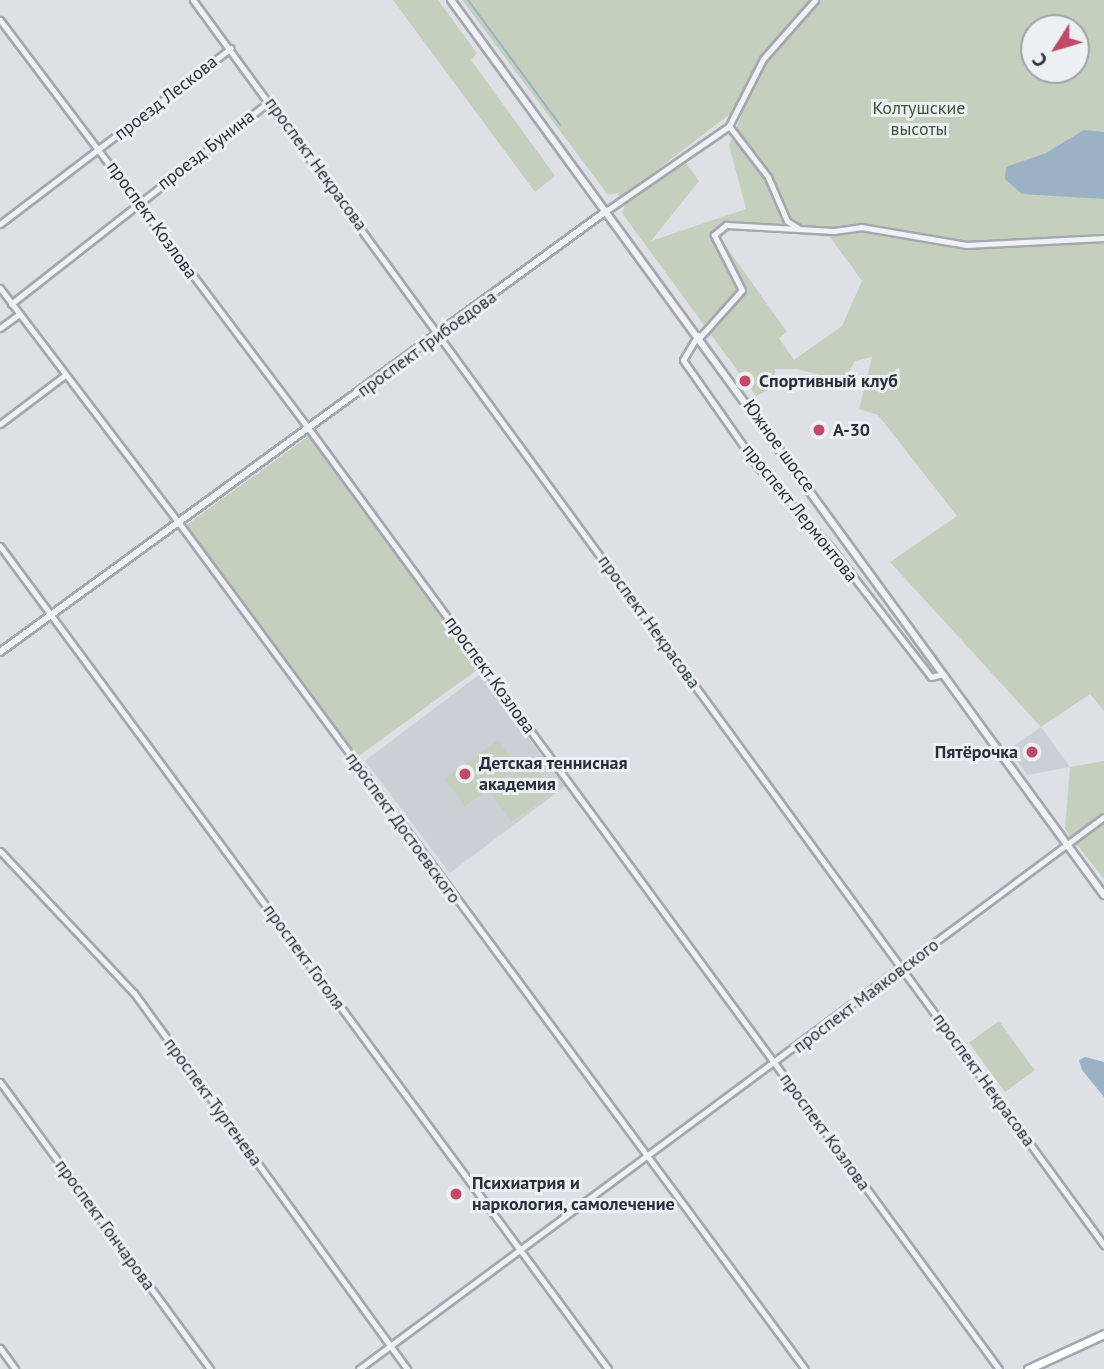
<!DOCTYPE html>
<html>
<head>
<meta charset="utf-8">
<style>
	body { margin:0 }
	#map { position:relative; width:1104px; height:1369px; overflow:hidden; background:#dde1e5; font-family:"PT Sans",sans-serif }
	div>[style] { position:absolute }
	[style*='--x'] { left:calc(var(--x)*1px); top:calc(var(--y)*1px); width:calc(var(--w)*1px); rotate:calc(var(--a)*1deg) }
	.built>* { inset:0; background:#cbd0d7; transform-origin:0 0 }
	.green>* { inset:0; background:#c4cfbe; transform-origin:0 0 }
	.water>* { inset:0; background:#9ab2c3 }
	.stream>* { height:2px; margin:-1px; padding:0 1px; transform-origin:1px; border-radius:1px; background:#9ab2c3 }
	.roads { filter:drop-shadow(2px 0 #a3a8af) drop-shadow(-2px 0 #a3a8af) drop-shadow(0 2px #a3a8af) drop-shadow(0 -2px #a3a8af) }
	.minor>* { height:5px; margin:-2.5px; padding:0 2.5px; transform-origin:2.5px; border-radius:2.5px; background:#eff1f4 }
	.tertiary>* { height:6px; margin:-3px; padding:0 3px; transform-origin:3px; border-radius:3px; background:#eff1f4 }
	.secondary>* { height:7px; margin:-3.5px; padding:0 3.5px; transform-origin:3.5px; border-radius:3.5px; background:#fff }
	.dots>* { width:19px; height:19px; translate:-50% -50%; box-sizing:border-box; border:4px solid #ecf0f3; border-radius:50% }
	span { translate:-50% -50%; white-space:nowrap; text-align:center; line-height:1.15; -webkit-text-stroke:6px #ecf0f3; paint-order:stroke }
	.street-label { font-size:18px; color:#28303b }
	.park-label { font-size:18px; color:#3f5536 }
	.poi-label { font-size:18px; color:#28303b; font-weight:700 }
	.left { translate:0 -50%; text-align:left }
	.right { translate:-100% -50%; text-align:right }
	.north { position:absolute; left:1020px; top:14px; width:70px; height:70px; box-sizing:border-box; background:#ecf0f3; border:2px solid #9ea3a9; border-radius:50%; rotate:233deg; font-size:19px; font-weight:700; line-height:28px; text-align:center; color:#28303b }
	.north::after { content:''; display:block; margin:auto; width:24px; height:32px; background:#c24a68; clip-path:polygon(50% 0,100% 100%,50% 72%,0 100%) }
</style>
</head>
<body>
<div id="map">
	<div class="built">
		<div style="left:480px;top:674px;width:141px;height:144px;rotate:53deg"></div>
		<div style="clip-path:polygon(1041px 727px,1070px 767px,1027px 775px,1009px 749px)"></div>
	</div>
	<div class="green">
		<div style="clip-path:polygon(393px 0,438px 0,477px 53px,471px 60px,555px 176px,535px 192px)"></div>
		<div style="clip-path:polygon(evenodd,462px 0,1104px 0,1104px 711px,1090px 694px,1041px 727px,890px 562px,957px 516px,878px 415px,859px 409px,872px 357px,855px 361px,844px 381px,797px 369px,775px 369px,773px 388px,756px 396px,622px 213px,627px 201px,683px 159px,699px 181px,651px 241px,746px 209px,729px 145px,742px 114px,738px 108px,620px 198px,617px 193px,608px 195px,462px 0,1034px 28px,1076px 28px,1076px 70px,1034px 70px,1034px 28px,462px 0,730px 229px,830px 237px,862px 281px,842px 326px,794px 360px,779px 338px,787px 332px,720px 238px,730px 229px)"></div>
		<div style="left:309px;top:436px;width:288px;height:153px;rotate:54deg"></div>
		<div style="left:498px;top:740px;width:34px;height:66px;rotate:54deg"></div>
		<div style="clip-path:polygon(1104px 761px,1104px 879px,1065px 829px,1070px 767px)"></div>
		<div style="left:531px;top:762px;width:37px;height:51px;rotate:54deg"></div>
		<div style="left:999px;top:1021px;width:61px;height:37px;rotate:54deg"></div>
	</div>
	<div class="water">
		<div style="clip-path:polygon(1084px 130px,1104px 132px,1104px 199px,1022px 194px,1005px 179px,1006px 167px,1046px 153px)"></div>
		<div style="clip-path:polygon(1085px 1057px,1104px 1062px,1104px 1097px,1082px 1070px,1079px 1060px)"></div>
	</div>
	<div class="stream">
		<div style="--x:468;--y:0;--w:155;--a:53.6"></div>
	</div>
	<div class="roads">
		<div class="minor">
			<div style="--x:193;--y:0;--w:1543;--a:53.81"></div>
			<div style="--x:0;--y:20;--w:513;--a:52.93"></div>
			<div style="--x:309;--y:429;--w:1166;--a:53.72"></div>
			<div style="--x:729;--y:126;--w:64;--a:52.6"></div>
			<div style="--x:768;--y:177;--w:48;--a:66.6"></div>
			<div style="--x:787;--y:221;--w:13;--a:32"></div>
			<div style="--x:606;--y:211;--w:150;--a:-34.6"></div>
			<div style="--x:729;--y:126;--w:75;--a:-63.1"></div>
			<div style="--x:763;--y:59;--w:79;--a:-48.6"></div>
			<div style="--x:0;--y:224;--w:290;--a:-37.3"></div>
			<div style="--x:0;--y:288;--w:295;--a:52.7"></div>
			<div style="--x:179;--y:523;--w:1052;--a:53.5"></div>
			<div style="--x:11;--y:304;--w:329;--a:-38.1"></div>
			<div style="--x:0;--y:328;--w:22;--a:-36"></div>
			<div style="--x:698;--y:335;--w:29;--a:121"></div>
			<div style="--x:683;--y:360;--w:132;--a:54.9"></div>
			<div style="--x:759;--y:468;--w:108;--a:48"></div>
			<div style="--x:831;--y:548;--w:163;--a:52.2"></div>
			<div style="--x:931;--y:677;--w:12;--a:-14"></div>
			<div style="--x:700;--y:337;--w:63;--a:-48.2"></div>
			<div style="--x:742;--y:290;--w:62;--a:-117"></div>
			<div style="--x:714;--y:235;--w:16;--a:-40"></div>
			<div style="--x:726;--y:225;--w:108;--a:3.2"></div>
			<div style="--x:834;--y:231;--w:27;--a:-8"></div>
			<div style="--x:861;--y:227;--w:107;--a:9.7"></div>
			<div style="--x:966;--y:245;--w:138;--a:-2.9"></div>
			<div style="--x:0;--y:424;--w:81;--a:-37"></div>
			<div style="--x:0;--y:546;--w:1023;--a:53.54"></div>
			<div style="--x:0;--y:851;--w:195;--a:46.7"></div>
			<div style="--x:134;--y:993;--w:465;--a:54"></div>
			<div style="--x:0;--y:1082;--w:356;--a:53.8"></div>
			<div style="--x:0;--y:1348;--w:26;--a:54"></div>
			<div style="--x:359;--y:1369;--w:927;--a:-36.54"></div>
		</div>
		<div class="tertiary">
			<div style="--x:451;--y:0;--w:1108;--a:53.89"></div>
			<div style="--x:0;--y:652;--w:749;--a:-36.04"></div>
		</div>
		<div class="secondary">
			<div style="--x:1028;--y:1369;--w:84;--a:-24.7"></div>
		</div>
	</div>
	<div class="dots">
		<div style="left:745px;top:381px;background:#c24a68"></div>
		<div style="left:819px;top:430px;background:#c24a68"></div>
		<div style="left:1032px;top:752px;background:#c24a68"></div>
		<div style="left:465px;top:774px;background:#c24a68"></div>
		<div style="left:456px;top:1194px;background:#c24a68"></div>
	</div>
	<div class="street-label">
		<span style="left:166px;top:98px;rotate:-38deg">проезд Лескова</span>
		<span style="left:206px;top:150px;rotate:-38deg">проезд Бунина</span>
		<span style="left:316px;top:164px;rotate:54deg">проспект Некрасова</span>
		<span style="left:152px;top:220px;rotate:54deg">проспект Козлова</span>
		<span style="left:427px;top:344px;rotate:-36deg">проспект Грибоедова</span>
		<span style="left:779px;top:446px;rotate:54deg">Южное шоссе</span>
		<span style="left:800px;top:513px;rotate:51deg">проспект Лермонтова</span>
		<span style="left:649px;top:622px;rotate:54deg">проспект Некрасова</span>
		<span style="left:490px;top:675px;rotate:54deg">проспект Козлова</span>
		<span style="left:403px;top:828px;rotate:54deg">проспект Достоевского</span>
		<span style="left:304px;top:957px;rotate:54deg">проспект Гоголя</span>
		<span style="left:866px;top:996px;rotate:-37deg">проспект Маяковского</span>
		<span style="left:984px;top:1080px;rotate:54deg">проспект Некрасова</span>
		<span style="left:213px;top:1102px;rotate:54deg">проспект Тургенева</span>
		<span style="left:825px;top:1132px;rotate:54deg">проспект Козлова</span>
		<span style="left:105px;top:1225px;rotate:54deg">проспект Гончарова</span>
	</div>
	<div class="park-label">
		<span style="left:919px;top:119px">Колтушские<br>высоты</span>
	</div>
	<div class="poi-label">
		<span class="left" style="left:759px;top:381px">Спортивный клуб</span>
		<span class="left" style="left:833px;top:430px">А-30</span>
		<span class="right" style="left:1018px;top:752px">Пятёрочка</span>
		<span class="left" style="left:479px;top:774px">Детская теннисная<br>академия</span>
		<span class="left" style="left:472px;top:1194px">Психиатрия и<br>наркология, самолечение</span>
	</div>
	<div class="north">С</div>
</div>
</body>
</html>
